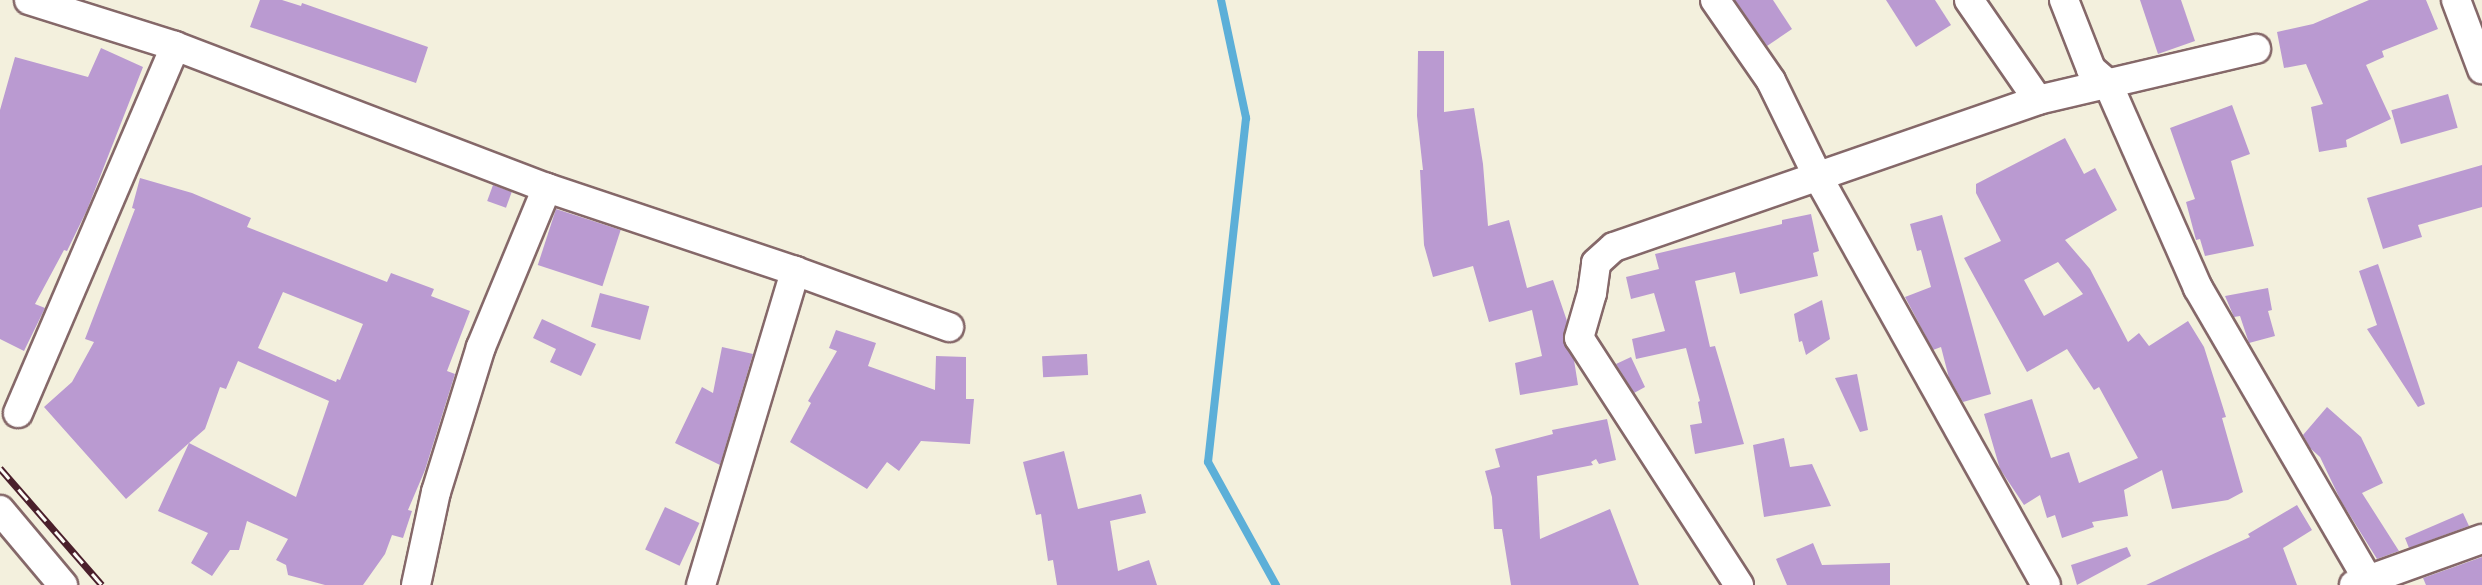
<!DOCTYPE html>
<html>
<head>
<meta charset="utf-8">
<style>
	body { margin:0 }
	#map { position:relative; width:2482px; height:585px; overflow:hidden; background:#f3f0dd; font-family:"Libre Bodoni",serif }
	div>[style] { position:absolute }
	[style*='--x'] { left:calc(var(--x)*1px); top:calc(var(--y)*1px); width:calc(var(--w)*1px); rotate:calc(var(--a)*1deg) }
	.stream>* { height:8px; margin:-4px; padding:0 4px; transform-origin:4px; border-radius:4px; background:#5cafd8 }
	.building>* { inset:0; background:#ba9ad1; transform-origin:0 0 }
	.roads { filter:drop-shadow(2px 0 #856869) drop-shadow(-2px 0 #856869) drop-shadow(0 2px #856869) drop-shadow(0 -2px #856869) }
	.street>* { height:28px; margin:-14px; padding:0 14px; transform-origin:14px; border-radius:14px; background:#fff }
	.rail>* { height:7px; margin-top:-3.5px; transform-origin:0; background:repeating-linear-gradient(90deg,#fdfcf7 0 14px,#4a1f2b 0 28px); box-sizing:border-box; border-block:2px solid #4a1f2b }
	span { translate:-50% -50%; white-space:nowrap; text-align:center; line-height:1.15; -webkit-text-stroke:6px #fdfcf7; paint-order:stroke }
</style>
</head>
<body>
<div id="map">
	<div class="stream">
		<div style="--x:1221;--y:0;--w:121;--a:78"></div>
		<div style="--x:1246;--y:118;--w:346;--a:96.3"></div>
		<div style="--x:1208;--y:462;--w:141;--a:61.1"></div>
	</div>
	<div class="building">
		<div style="clip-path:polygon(260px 0,282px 0,301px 6px,302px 3px,428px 47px,416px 83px,250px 27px)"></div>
		<div style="clip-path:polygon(1735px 0,1773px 0,1792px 29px,1767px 46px)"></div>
		<div style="clip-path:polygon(1886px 0,1935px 0,1951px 25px,1916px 47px)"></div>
		<div style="clip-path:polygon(2140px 0,2181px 0,2195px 41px,2158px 54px)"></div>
		<div style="clip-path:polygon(2369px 0,2426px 0,2438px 29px,2382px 51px,2384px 57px,2366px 65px,2391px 119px,2346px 140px,2347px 147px,2319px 152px,2311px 107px,2323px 104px,2306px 64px,2284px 68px,2277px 32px,2313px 24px)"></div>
		<div style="clip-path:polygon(101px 48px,143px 67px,87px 210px,67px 251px,64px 250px,35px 304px,45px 308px,24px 351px,0 339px,0 110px,15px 57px,88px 77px)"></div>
		<div style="clip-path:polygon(1418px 51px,1444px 51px,1444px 112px,1474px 108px,1483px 164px,1488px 226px,1509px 220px,1527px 288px,1553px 280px,1567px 321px,1563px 341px,1574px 360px,1578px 385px,1520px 395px,1515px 363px,1542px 356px,1532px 310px,1489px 322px,1473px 266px,1433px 277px,1424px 245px,1420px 170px,1423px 170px,1417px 116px)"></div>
		<div style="left:2448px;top:94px;width:35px;height:59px;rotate:74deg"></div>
		<div style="clip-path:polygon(2232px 105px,2250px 154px,2231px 161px,2254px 246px,2205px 256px,2200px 239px,2196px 240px,2186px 202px,2195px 199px,2170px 128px)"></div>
		<div style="clip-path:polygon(evenodd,2065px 138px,2084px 174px,2095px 168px,2117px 210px,2065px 240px,2090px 269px,2128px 342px,2139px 333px,2149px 346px,2188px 321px,2204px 347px,2226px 417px,2222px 418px,2243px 492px,2228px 500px,2172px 509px,2162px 470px,2124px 490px,2128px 516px,2092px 522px,2094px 527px,2062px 538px,2055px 515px,2047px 518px,2040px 495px,2024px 505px,2000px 469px,1984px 414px,2032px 399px,2051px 458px,2069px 452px,2079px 483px,2138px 458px,2099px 387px,2094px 390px,2067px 349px,2027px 372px,1964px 258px,2001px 241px,1976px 193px,1976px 184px,2065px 138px,2058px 262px,2083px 294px,2044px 316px,2024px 280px,2058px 262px)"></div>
		<div style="clip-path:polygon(2482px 165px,2482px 207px,2418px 225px,2422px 237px,2383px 249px,2367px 198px)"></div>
		<div style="clip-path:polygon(evenodd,140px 178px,192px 193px,251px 218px,247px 227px,387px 282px,391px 273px,434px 289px,431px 296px,470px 311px,447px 371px,455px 374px,425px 470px,408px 510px,412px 511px,403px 538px,392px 535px,385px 554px,363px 585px,325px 585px,288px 575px,286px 565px,276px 560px,288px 539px,247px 521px,239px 550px,230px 550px,212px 576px,191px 563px,208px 533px,158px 511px,189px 443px,126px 499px,44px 407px,72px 382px,94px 342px,85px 339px,135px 209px,132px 208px,140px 178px,283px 292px,363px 324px,340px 380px,337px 379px,336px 382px,258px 348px,283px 292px,140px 178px,238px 361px,329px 401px,296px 497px,189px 443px,205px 429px,220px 387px,226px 389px,238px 361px)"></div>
		<div style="left:493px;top:185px;width:20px;height:17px;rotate:20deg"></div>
		<div style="left:556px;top:209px;width:68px;height:59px;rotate:18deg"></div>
		<div style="clip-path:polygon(1811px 214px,1819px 251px,1813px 253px,1818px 276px,1740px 294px,1735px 272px,1695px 281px,1710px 347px,1715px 346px,1744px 444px,1695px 454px,1690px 425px,1702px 423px,1698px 402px,1700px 401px,1686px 348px,1636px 359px,1632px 339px,1665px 331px,1654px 293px,1631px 299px,1626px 277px,1659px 269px,1655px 254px,1782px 224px,1782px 220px)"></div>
		<div style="clip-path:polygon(1942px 215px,1991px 394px,1963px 402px,1949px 378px,1941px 347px,1933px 350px,1905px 297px,1931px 287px,1921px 250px,1917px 251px,1910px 224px)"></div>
		<div style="clip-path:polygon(2378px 264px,2425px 404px,2418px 407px,2367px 329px,2377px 325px,2359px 271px)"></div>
		<div style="clip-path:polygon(2268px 288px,2272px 310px,2268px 311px,2275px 336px,2249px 343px,2240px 316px,2234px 317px,2225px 296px)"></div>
		<div style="left:600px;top:293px;width:51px;height:35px;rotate:15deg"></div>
		<div style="clip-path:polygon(1822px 300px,1830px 339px,1806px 355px,1802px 341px,1799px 342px,1794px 314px)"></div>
		<div style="clip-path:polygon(542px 319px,596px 344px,581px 376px,550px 362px,556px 349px,533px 338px)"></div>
		<div style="clip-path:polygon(836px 330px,876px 343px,868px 366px,935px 390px,936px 356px,966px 357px,966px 399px,974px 399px,970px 444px,921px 441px,899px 471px,887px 462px,867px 489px,790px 442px,811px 403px,808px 401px,837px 351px,829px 348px)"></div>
		<div style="clip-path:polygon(722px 347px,753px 354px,720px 465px,675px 443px,702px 387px,713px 393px)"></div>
		<div style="left:1087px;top:354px;width:21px;height:45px;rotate:87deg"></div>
		<div style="clip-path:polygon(1631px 357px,1645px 387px,1634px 393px,1616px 364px)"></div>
		<div style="clip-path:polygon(1857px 374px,1868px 430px,1860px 432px,1835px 378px)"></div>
		<div style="clip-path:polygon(2327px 407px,2361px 437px,2383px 483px,2362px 493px,2399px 551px,2377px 559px,2341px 501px,2320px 457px,2310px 448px,2303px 435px)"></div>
		<div style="clip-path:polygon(1607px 419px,1616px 460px,1599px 464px,1596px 459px,1591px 462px,1593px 465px,1537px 476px,1540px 539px,1610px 509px,1639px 585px,1511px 585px,1502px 529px,1494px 529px,1492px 497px,1485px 471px,1500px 467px,1495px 449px,1553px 434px,1552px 430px)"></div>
		<div style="clip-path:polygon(1784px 438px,1790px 467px,1812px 464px,1831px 506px,1764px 517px,1753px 445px)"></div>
		<div style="clip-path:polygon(1064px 451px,1078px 509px,1141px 494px,1146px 513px,1110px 521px,1118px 571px,1149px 560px,1157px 585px,1057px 585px,1053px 560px,1048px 561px,1041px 514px,1036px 515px,1023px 462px)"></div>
		<div style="clip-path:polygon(2297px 505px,2312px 530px,2283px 548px,2297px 585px,2146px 585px,2250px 537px,2248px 534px)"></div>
		<div style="left:665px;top:507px;width:38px;height:47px;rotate:25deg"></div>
		<div style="clip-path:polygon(2463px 513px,2469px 526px,2409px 548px,2405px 538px)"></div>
		<div style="clip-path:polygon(1813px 543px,1822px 565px,1890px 563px,1890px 585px,1787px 585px,1776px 559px)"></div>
		<div style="clip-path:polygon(2127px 547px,2131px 556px,2077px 585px,2071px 565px)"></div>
		<div style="clip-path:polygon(2482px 557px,2482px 585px,2426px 585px,2423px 578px)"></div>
	</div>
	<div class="roads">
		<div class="street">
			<div style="--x:29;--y:0;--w:153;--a:17.5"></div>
			<div style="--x:175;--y:46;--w:398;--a:20.9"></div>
			<div style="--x:547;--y:188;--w:262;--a:18.5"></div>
			<div style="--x:795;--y:271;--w:164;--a:20"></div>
			<div style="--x:1715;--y:0;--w:98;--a:55.3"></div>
			<div style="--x:1771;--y:81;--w:107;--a:63.9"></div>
			<div style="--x:1818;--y:177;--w:467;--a:60.8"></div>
			<div style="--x:1969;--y:0;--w:121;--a:55.4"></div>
			<div style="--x:2064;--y:0;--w:74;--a:68.6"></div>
			<div style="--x:2091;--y:69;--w:23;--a:41"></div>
			<div style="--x:2108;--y:84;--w:223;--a:66.2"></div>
			<div style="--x:2198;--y:288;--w:344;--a:59.8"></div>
			<div style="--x:2456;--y:0;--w:74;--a:69.4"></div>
			<div style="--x:18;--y:413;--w:399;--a:-66.8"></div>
			<div style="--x:0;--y:510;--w:98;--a:50"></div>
			<div style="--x:416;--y:585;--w:95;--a:-77.9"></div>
			<div style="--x:436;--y:492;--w:152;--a:-72.8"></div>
			<div style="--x:481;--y:347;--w:172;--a:-67.5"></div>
			<div style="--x:701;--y:585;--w:328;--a:-73.3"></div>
			<div style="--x:1739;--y:585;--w:294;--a:-122.9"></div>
			<div style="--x:1579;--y:338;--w:47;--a:-73.9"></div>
			<div style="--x:1592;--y:293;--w:30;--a:-82"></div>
			<div style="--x:1596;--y:263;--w:24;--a:-42"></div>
			<div style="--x:1614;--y:247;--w:449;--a:-19.1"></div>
			<div style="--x:2038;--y:100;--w:224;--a:-13.2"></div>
			<div style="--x:2354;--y:585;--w:136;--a:-19.8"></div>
		</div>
	</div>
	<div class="rail">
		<div style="--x:0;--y:468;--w:155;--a:48.9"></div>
	</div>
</div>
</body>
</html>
